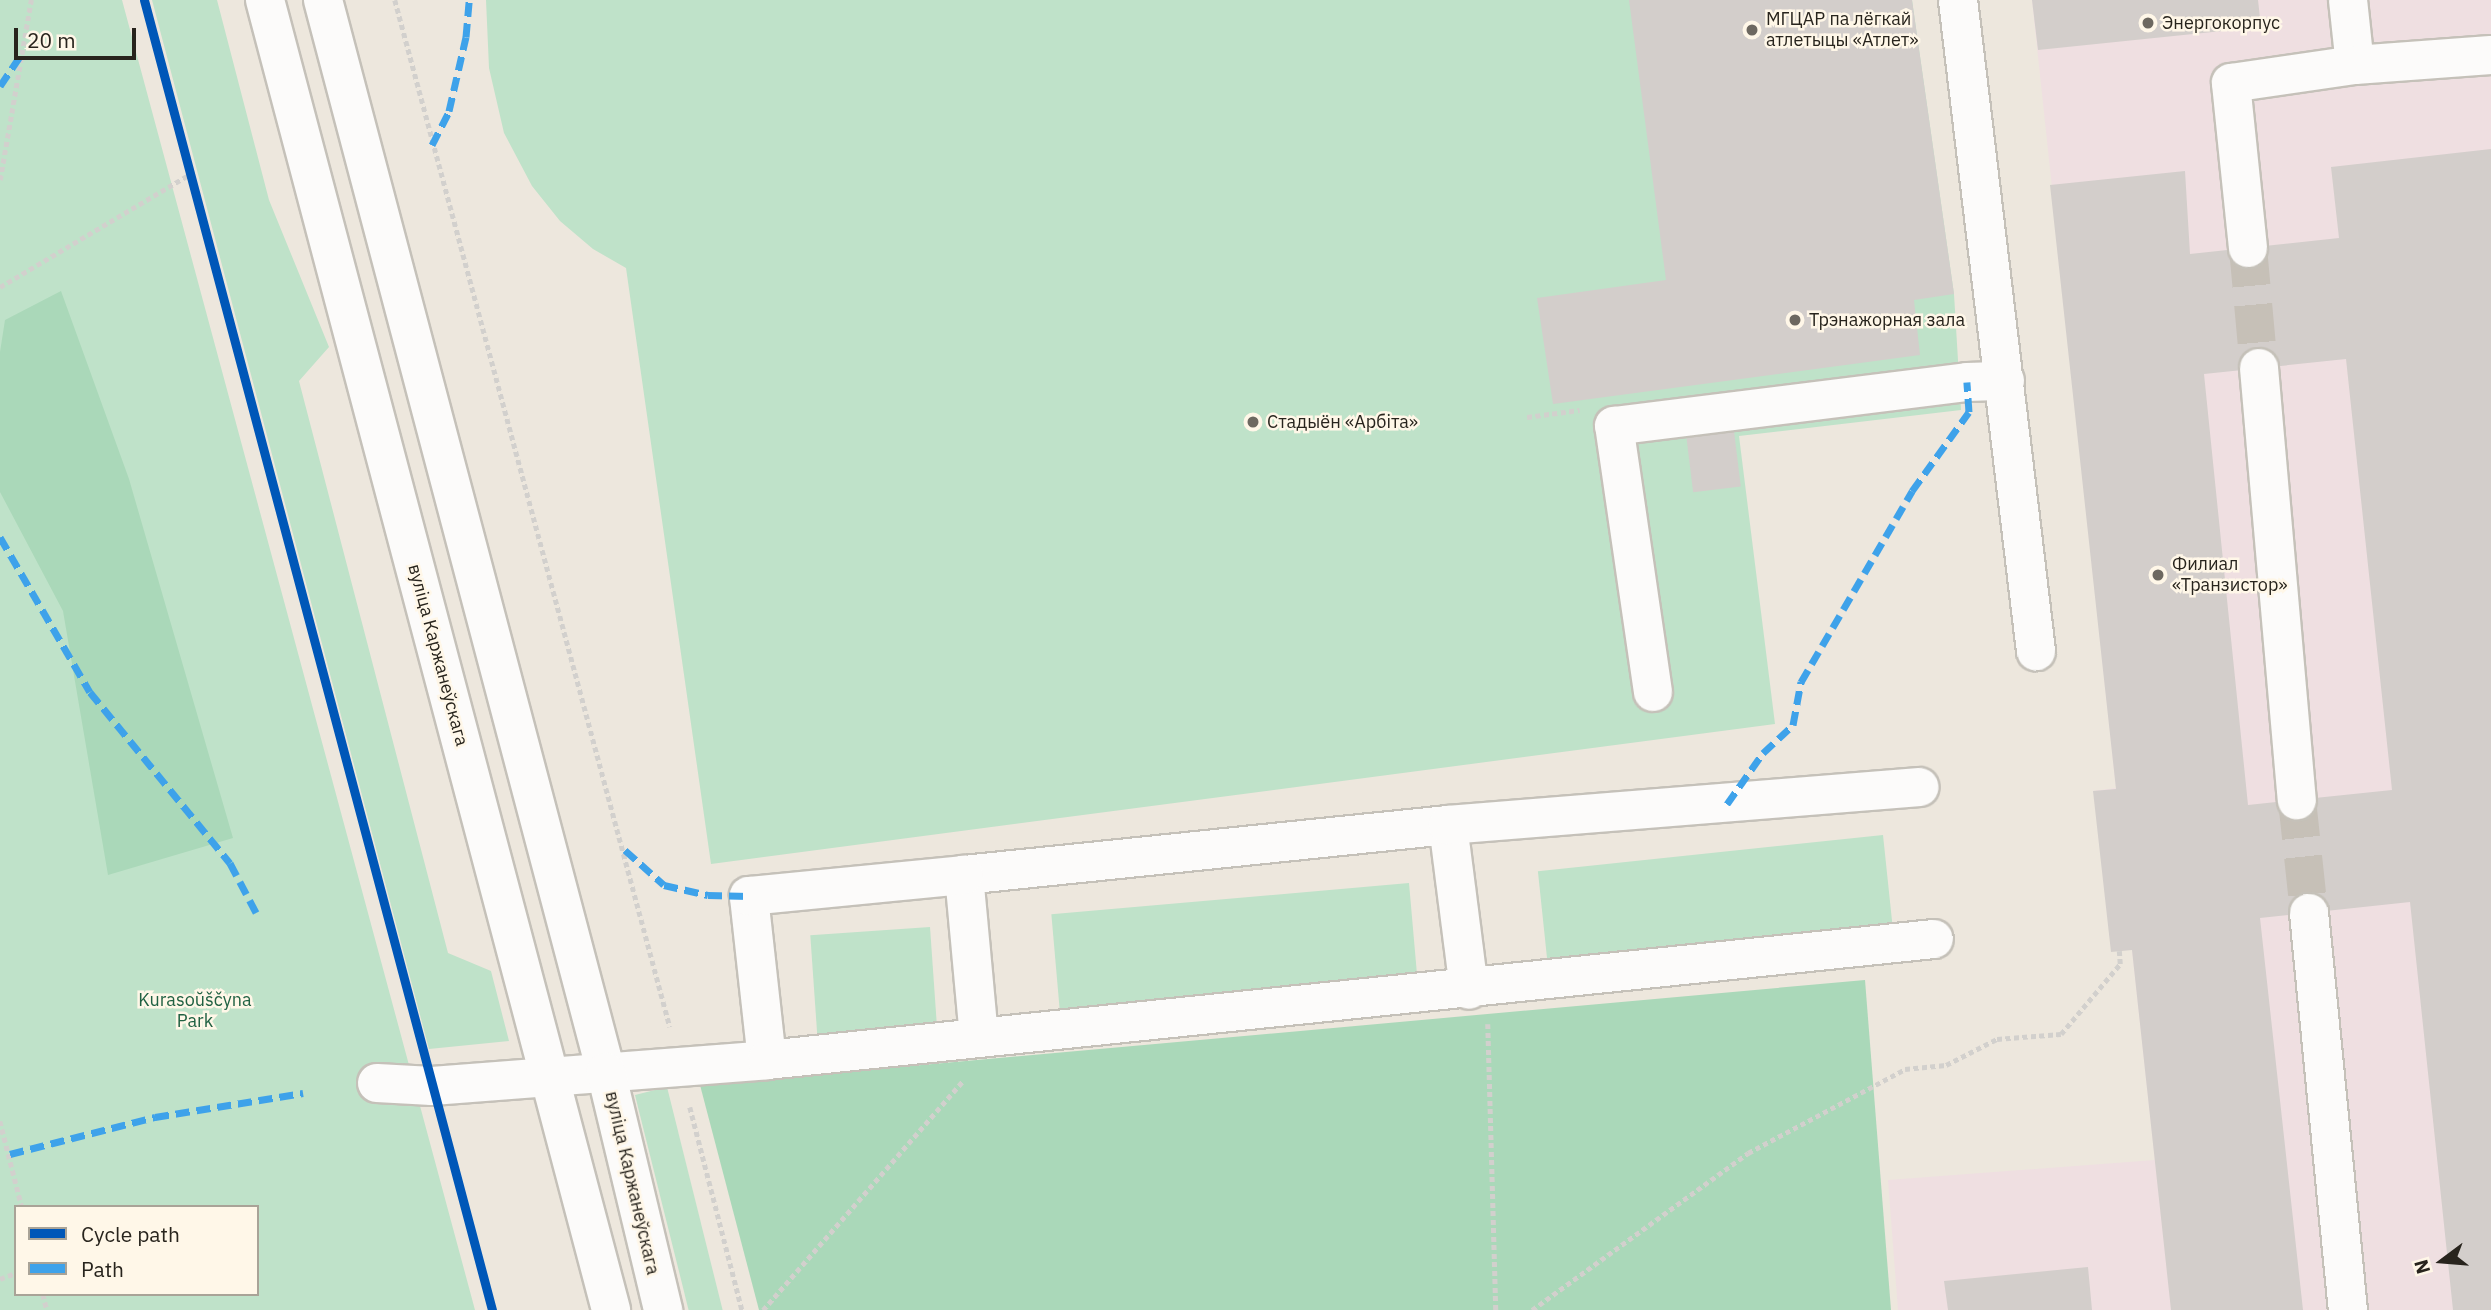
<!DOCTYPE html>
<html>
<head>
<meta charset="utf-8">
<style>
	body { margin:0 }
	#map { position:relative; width:2491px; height:1310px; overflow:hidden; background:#ede7dd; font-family:"IBM Plex Sans",sans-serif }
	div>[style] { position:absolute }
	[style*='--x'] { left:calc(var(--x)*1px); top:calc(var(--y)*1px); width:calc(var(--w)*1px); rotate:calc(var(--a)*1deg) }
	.industrial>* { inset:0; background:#efdfe1 }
	.green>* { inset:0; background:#bfe2c9; transform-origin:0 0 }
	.forest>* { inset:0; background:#aad8b9 }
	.building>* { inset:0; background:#d3cecb; transform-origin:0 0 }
	.minor-tunnel>* { height:38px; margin-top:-19px; transform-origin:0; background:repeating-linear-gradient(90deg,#c6c0b7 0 38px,transparent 0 57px) }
	.path>* { height:4.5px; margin-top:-2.25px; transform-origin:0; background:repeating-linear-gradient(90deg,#d2d0cd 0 5px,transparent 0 8.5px) }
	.roads { filter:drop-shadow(2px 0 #c5c1b9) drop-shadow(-2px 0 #c5c1b9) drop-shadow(0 2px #c5c1b9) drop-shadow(0 -2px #c5c1b9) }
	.minor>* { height:38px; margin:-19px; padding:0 19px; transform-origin:19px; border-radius:19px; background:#fcfbfa }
	.major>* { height:38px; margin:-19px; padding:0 19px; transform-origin:19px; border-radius:19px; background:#fcfbfa }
	.quiet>* { height:7px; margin-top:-3.5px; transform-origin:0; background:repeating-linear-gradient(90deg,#3ea2ea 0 14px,transparent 0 21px) }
	.cycleway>* { height:9px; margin:-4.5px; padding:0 4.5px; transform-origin:4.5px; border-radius:4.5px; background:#0057b8 }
	.dots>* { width:19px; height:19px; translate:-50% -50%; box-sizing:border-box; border:4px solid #fff7e8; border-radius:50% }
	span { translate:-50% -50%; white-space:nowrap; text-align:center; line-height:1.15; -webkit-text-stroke:5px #fff7e8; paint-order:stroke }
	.poi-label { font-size:18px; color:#28241d }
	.left { translate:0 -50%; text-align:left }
	.street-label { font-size:18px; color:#28241d }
	.park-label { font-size:18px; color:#206142 }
	.legend { position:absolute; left:14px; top:1205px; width:245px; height:91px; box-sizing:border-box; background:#fff7e8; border:2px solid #a9a397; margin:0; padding:9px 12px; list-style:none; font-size:21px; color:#28241d }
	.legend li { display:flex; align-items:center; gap:14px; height:35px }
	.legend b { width:35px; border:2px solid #a9a397 }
	.north { position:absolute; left:2407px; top:1226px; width:70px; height:70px; -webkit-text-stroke:5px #fff7e8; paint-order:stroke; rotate:254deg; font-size:19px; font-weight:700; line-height:28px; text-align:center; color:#28241d }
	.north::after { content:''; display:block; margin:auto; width:24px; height:32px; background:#28241d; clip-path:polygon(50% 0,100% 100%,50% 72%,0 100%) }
	.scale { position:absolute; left:14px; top:28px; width:122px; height:32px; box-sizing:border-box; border:4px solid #28241d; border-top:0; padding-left:9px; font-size:21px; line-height:24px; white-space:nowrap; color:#28241d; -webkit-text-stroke:5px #fff7e8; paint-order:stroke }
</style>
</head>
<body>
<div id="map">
	<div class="industrial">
		<div style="clip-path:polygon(2032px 0,2491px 0,2491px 1310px,1898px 1310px,1888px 1180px,2155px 1160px,2132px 950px,2093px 791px,2116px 788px)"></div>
	</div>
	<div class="green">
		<div style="clip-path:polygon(evenodd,0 0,122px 0,475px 1310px,0 1310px,0 0,16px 1207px,257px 1207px,257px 1294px,16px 1294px,16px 1207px)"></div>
		<div style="clip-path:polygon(152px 0,217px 0,269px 200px,329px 347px,299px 381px,448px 953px,491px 971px,509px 1041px,429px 1049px)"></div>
		<div style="clip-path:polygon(486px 0,1912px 0,1954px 294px,1961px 410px,1739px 436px,1775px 724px,711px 864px,626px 268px,593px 249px,560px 221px,532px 186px,504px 133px,489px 68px)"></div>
		<div style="left:1883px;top:835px;width:97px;height:347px;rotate:84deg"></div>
		<div style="left:1409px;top:883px;width:100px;height:359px;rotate:85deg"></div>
		<div style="left:930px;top:927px;width:99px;height:120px;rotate:86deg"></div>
		<div style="left:667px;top:1087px;width:230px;height:33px;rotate:76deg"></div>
	</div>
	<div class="forest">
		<div style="clip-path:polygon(61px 291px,129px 479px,233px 838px,108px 875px,63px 611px,0 492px,0 352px,5px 320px)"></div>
		<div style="clip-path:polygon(1865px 980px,1891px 1310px,759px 1310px,700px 1085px)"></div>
	</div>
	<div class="building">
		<div style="clip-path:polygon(1629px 0,1912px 0,1954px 294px,1914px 300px,1920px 355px,1553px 404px,1537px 298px,1666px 280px)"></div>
		<div style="clip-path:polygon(2032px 0,2258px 0,2261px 27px,2038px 50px)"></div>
		<div style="clip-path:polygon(evenodd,2491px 149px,2491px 1310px,2453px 1310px,2410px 902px,2260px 918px,2303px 1310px,2171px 1310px,2132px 950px,2111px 952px,2093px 791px,2116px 789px,2050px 185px,2185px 171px,2190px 254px,2339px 238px,2331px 167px,2491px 149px,2346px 359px,2392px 790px,2248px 805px,2204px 374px,2346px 359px)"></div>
		<div style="left:1733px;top:423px;width:64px;height:48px;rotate:83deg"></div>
		<div style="clip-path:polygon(2088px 1267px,2092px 1310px,1948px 1310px,1944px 1281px)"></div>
	</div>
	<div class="minor-tunnel">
		<div style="--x:2248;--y:248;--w:121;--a:84.8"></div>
		<div style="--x:2297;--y:800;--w:114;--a:83.9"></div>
	</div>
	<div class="path">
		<div style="--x:395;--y:0;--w:1063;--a:75.01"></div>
		<div style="--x:0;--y:180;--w:183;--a:-80.2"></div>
		<div style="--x:0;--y:287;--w:220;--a:-30.7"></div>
		<div style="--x:1527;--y:417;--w:53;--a:-7.5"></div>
		<div style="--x:1488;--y:1024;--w:286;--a:88.4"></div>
		<div style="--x:690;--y:1107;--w:210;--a:75.6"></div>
		<div style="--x:0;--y:1121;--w:89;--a:75.7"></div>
		<div style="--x:0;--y:1279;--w:17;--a:-21"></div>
		<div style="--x:43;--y:1294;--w:16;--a:76"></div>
		<div style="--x:763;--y:1310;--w:304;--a:-48.9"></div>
		<div style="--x:1532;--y:1310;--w:267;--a:-36"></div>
		<div style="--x:1748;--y:1153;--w:178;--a:-28.1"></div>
		<div style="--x:1905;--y:1069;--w:41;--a:-5.6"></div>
		<div style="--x:1946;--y:1065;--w:57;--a:-27"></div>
		<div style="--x:1997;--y:1039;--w:64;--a:-4.5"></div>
		<div style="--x:2061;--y:1034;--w:92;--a:-49.9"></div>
		<div style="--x:2120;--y:964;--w:13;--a:-94"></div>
	</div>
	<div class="roads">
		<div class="minor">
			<div style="--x:1958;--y:0;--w:656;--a:83.17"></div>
			<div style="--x:2348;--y:0;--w:65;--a:83.9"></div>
			<div style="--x:2248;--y:248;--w:166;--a:-95.9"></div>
			<div style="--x:2231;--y:83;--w:125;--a:-8.3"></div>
			<div style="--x:2355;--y:65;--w:136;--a:-4.2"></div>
			<div style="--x:2259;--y:368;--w:434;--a:85"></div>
			<div style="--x:1653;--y:692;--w:269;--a:-98.3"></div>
			<div style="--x:1614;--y:426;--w:356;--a:-7.1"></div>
			<div style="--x:1967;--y:382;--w:38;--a:-2"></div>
			<div style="--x:1448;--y:825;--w:166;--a:82.7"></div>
			<div style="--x:2309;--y:913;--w:399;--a:84.4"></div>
			<div style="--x:979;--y:1037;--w:163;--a:-95.3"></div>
			<div style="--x:964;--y:875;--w:487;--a:-5.9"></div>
			<div style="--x:1448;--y:825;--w:473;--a:-4.6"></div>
			<div style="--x:767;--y:1060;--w:165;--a:-96.3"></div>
			<div style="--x:749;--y:896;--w:216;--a:-5.6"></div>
			<div style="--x:377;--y:1083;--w:55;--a:3.1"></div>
			<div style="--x:432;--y:1086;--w:336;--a:-4.4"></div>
			<div style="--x:767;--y:1060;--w:1173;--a:-5.92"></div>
		</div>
		<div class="major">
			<div style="--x:265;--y:0;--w:1355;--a:75.2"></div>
			<div style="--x:323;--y:0;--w:1109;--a:75.21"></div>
			<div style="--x:606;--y:1072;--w:245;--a:76.5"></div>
		</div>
	</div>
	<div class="quiet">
		<div style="--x:0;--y:86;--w:34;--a:-56"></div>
		<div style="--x:432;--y:145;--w:38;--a:-63"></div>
		<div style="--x:449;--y:111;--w:76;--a:-77.1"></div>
		<div style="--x:466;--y:37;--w:37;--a:-85"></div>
		<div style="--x:0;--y:537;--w:179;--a:59.9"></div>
		<div style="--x:90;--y:692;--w:221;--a:50.7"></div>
		<div style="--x:230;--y:863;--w:60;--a:62.2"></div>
		<div style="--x:1727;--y:804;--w:62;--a:-54.8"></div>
		<div style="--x:1763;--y:753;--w:41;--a:-43"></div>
		<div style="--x:1793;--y:725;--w:44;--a:-79.5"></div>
		<div style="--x:1801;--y:682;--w:221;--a:-59.8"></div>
		<div style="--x:1912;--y:491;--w:97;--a:-54.2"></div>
		<div style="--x:1969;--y:412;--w:30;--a:-94"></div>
		<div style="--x:625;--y:850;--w:52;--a:41.9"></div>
		<div style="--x:664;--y:885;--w:45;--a:12.8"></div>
		<div style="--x:708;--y:895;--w:41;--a:1.4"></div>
		<div style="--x:10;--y:1154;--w:150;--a:-14.3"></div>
		<div style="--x:155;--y:1117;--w:150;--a:-9.2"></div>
	</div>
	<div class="cycleway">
		<div style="--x:144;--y:0;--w:1355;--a:75.12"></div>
	</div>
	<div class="dots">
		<div style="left:2148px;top:23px;background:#6d6860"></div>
		<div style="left:1752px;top:30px;background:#6d6860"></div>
		<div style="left:1795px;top:320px;background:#6d6860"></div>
		<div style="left:1253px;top:422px;background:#6d6860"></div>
		<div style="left:2158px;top:575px;background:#6d6860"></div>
	</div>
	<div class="poi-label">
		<span class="left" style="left:1766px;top:30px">МГЦАР па лёгкай<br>атлетыцы «Атлет»</span>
		<span class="left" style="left:2162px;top:23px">Энергокорпус</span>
		<span class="left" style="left:1809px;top:320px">Трэнажорная зала</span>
		<span class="left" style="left:1267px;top:422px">Стадыён «Арбіта»</span>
		<span class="left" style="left:2172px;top:575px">Филиал<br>«Транзистор»</span>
	</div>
	<div class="street-label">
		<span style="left:438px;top:655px;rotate:75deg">вуліца Каржанеўскага</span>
		<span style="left:632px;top:1183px;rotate:77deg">вуліца Каржанеўскага</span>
	</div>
	<div class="park-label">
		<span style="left:195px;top:1011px">Kurasoŭščyna<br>Park</span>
	</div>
	<ul class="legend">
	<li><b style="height:9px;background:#0057b8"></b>Cycle path</li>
	<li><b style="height:9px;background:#3ea2ea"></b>Path</li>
	</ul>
	<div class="north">N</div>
	<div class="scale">20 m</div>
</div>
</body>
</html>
